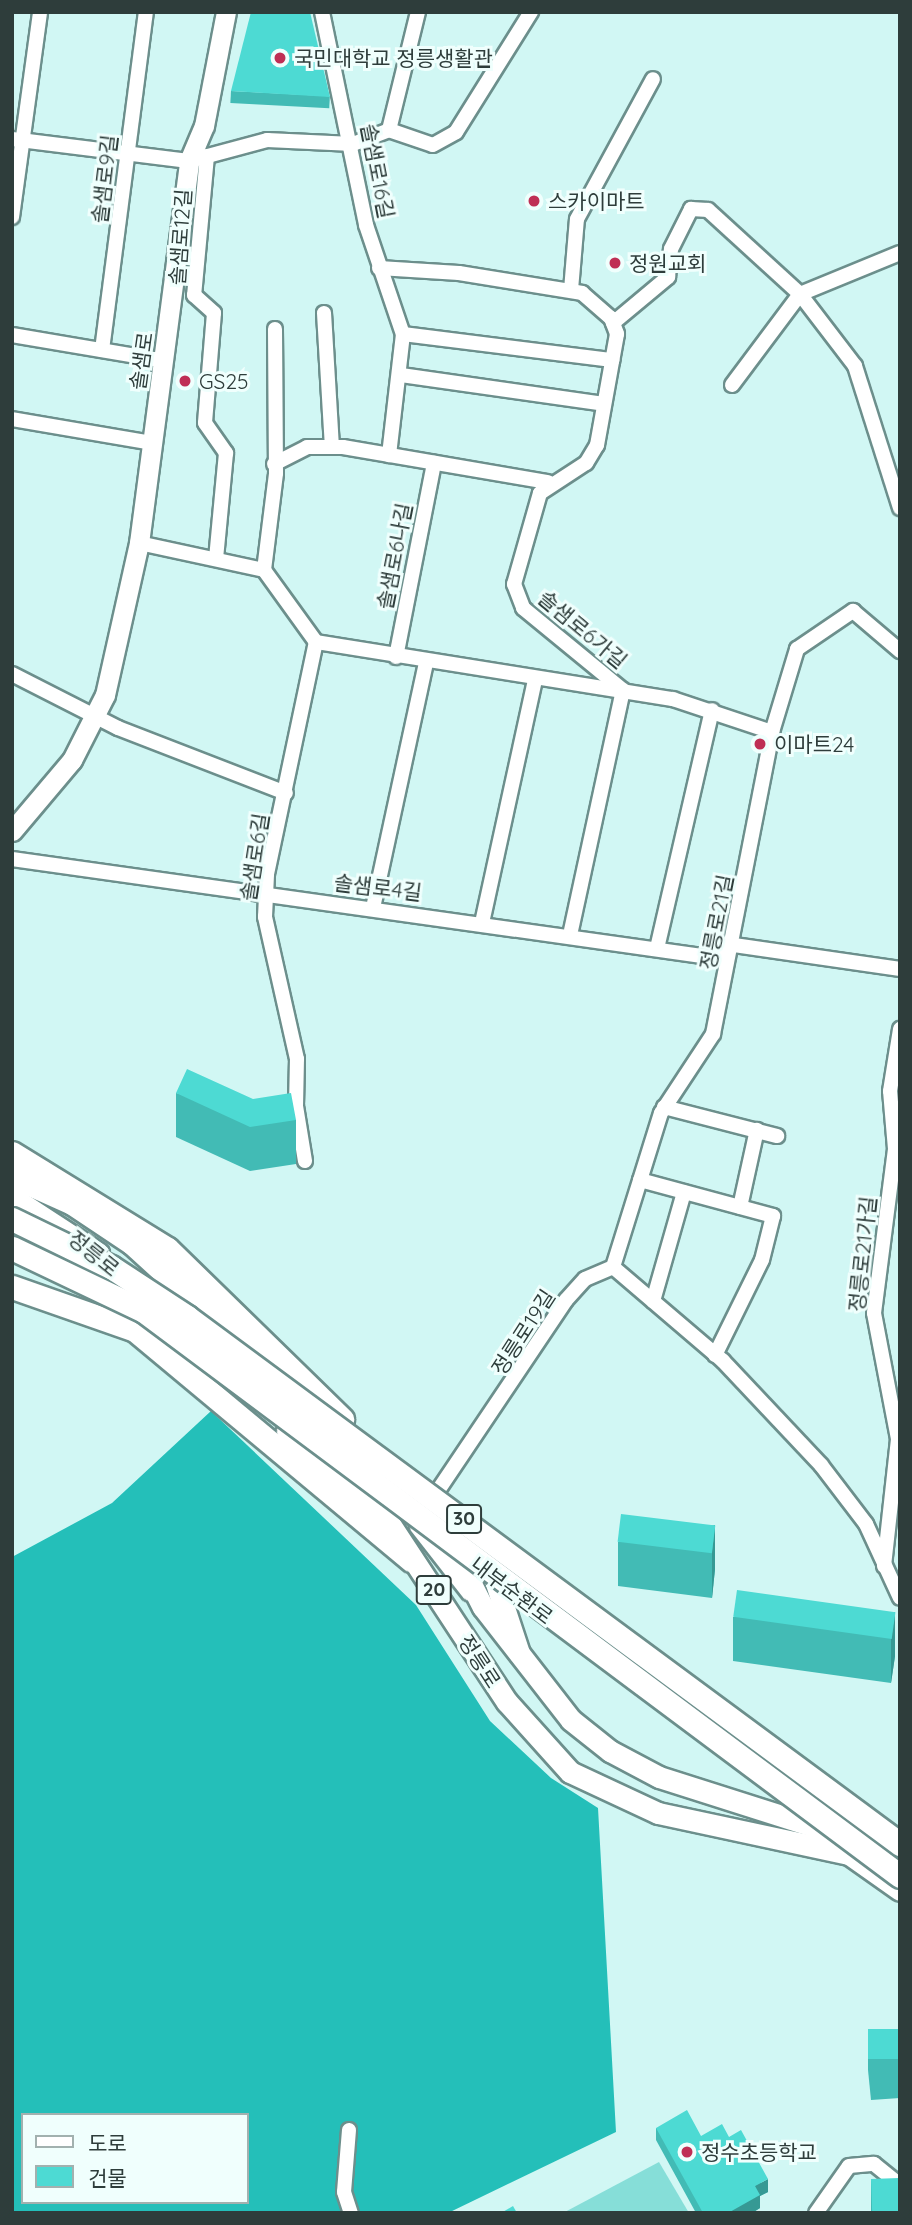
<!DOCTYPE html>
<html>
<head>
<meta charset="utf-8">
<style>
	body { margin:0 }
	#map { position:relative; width:912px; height:2225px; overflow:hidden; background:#d1f7f4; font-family:Quicksand,"Noto Sans KR",sans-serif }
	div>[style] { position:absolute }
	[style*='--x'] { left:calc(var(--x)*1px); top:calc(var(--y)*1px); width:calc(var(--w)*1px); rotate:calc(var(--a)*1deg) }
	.green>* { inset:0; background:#86ded8 }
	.forest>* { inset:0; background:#24bfb9 }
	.roads { filter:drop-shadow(2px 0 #6c8f8c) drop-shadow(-2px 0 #6c8f8c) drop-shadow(0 2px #6c8f8c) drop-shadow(0 -2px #6c8f8c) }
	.minor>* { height:14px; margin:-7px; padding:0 7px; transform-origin:7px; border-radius:7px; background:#fff }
	.secondary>* { height:19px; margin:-9.5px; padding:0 9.5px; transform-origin:9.5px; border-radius:9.5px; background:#fff }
	.primary>* { height:21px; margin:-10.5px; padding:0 10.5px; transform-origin:10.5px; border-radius:10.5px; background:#fff }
	.trunk>* { height:23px; margin:-11.5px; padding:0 11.5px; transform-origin:11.5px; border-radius:11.5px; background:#fff }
	.bridges { filter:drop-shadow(2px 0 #6c8f8c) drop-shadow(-2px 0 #6c8f8c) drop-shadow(0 2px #6c8f8c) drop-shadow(0 -2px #6c8f8c) }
	.trunk-bridge>* { height:23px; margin:-11.5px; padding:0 11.5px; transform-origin:11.5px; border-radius:11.5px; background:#fff }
	.wall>* { inset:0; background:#42bbb5; transform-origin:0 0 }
	.shaded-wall>* { inset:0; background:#369994 }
	.building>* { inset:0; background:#4ddad3; transform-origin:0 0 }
	.dots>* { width:19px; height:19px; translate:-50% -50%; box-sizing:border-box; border:4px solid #f0fffd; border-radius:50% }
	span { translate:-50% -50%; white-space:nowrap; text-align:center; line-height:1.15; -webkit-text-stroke:6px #f0fffd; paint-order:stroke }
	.shield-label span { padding:2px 5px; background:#f0fffd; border:2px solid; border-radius:5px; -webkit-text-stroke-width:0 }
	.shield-label { font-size:19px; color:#2e3d3b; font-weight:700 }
	.poi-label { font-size:21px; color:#2e3d3b }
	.left { translate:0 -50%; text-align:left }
	.street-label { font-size:21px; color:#2e3d3b }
	.frame { position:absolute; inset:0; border:14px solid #2e3d3b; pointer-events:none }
	.legend { position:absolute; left:21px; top:2113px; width:228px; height:91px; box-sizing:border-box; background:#f0fffd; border:2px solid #a2b1af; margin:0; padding:9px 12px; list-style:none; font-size:21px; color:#2e3d3b }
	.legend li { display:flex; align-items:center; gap:14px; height:35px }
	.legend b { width:35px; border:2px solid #a2b1af }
</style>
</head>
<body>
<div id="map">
	<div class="green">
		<div style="clip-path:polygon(659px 2162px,689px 2213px,563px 2213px)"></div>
	</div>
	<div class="forest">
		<div style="clip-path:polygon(evenodd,211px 1411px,416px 1605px,490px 1721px,551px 1778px,598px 1808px,616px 2132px,448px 2213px,12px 2213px,12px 1557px,112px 1503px,211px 1411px,23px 2115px,247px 2115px,247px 2202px,23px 2202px,23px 2115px)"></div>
	</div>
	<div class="roads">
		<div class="minor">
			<div style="--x:322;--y:12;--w:217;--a:78.3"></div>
			<div style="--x:366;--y:225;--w:115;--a:71.3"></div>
			<div style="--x:403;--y:334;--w:122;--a:96.6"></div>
			<div style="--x:389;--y:130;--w:46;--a:18.8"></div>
			<div style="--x:433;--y:145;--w:26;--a:-29"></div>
			<div style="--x:456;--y:132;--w:142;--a:-58"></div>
			<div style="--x:389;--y:130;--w:122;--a:-76.2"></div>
			<div style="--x:12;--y:139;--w:178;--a:7.1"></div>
			<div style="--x:189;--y:161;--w:81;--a:-15.1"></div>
			<div style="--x:267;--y:140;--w:86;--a:2.7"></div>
			<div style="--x:353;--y:144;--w:39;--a:-21"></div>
			<div style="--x:207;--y:156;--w:140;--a:95.3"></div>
			<div style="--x:194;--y:295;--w:27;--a:42"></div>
			<div style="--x:214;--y:313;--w:110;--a:94.7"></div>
			<div style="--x:205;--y:423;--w:37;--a:55"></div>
			<div style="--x:226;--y:453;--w:105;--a:95.4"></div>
			<div style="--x:12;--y:217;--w:207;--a:-82.2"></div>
			<div style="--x:379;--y:268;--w:80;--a:3.6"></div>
			<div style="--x:459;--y:273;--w:125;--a:9.2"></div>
			<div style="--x:582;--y:293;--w:38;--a:41"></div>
			<div style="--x:611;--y:318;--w:17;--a:69"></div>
			<div style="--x:617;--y:334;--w:113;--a:100.2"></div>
			<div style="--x:597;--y:445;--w:21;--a:121"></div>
			<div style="--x:586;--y:463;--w:55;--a:146.9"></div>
			<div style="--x:540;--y:493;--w:95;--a:105.9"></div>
			<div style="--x:514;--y:584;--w:26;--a:69"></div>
			<div style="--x:523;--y:608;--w:129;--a:39.4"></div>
			<div style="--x:623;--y:690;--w:246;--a:102.2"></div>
			<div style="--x:571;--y:290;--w:71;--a:-85.2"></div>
			<div style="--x:577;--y:219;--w:159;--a:-61.5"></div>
			<div style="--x:324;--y:313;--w:134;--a:86.6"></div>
			<div style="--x:613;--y:323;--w:72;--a:-39.9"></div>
			<div style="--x:668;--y:277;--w:28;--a:-84"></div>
			<div style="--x:671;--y:249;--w:45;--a:-63.4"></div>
			<div style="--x:691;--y:209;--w:17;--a:3"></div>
			<div style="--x:708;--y:210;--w:125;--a:42.4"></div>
			<div style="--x:800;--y:294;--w:91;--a:52.6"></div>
			<div style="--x:855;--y:366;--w:149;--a:72.4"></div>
			<div style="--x:403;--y:334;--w:211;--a:7.1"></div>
			<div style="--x:12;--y:335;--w:155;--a:9.6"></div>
			<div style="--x:102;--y:350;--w:341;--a:-82.6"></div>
			<div style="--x:401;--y:375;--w:205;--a:8.1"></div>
			<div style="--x:732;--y:385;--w:114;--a:-53.2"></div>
			<div style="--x:800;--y:294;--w:108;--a:-22.3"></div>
			<div style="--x:12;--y:419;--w:142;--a:9.7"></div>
			<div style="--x:274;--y:464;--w:37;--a:-27"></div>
			<div style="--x:307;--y:447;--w:36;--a:0"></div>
			<div style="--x:343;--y:447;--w:208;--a:9.7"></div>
			<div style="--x:139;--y:543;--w:128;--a:12.2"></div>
			<div style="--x:264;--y:570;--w:89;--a:54.2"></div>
			<div style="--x:316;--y:642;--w:362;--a:9.1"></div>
			<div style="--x:673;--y:699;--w:104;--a:18.4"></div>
			<div style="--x:264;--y:570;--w:98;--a:-82.9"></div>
			<div style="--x:276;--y:473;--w:144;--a:-90.4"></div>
			<div style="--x:396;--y:657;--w:198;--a:-78.9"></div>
			<div style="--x:12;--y:674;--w:119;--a:27"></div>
			<div style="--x:118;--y:728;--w:180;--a:21.2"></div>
			<div style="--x:12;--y:859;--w:711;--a:8"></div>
			<div style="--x:716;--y:958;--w:22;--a:-36"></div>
			<div style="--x:373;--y:908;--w:251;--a:-77.8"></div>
			<div style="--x:482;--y:923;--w:249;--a:-77.7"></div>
			<div style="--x:658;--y:944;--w:240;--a:-77"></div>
			<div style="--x:734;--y:945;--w:168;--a:8.2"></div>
			<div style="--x:664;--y:1107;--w:117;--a:14.4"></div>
			<div style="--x:305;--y:1161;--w:56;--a:-99.3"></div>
			<div style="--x:296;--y:1106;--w:47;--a:-88.8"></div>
			<div style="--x:297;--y:1059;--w:146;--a:-102.7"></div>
			<div style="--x:265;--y:917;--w:43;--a:-87.3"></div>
			<div style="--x:267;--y:874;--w:237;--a:-78.1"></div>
			<div style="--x:640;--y:1180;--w:138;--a:15.1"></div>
			<div style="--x:773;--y:1216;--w:45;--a:104"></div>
			<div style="--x:762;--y:1260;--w:106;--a:116.3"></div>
			<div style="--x:740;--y:1207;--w:79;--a:-77.6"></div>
			<div style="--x:613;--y:1267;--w:161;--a:-72.7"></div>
			<div style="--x:661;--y:1113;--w:95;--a:-56.6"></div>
			<div style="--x:713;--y:1034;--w:308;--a:-78.9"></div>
			<div style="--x:772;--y:732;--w:87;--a:-73.2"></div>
			<div style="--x:797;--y:649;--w:68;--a:-34.2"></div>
			<div style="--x:853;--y:611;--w:62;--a:40.4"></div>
			<div style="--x:613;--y:1267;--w:145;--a:40.5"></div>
			<div style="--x:723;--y:1361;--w:143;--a:46.7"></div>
			<div style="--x:821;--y:1465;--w:74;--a:52.7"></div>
			<div style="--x:866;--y:1524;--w:81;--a:65.3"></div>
			<div style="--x:653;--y:1301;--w:113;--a:-74.1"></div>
			<div style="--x:431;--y:1501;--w:242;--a:-56.1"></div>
			<div style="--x:566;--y:1300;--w:28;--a:-48"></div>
			<div style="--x:585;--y:1279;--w:30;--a:-23"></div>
			<div style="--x:884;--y:1566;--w:128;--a:-83.7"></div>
			<div style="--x:898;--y:1439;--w:128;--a:-100.8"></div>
			<div style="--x:874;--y:1313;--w:165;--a:-82.7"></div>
			<div style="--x:895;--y:1149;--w:58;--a:-94.9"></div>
			<div style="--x:890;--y:1091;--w:63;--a:-80.8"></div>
			<div style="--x:349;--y:2130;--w:62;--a:94.6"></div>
			<div style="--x:344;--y:2192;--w:22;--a:72"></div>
			<div style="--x:816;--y:2213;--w:57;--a:-54.9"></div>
			<div style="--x:849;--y:2166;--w:25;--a:-5"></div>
			<div style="--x:874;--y:2164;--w:33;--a:39"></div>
		</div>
		<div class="secondary">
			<div style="--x:12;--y:831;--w:93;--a:-49.8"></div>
			<div style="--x:72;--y:760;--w:73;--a:-63.1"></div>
			<div style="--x:105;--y:695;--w:156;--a:-77.4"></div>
			<div style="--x:139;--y:543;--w:385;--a:-82.5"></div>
			<div style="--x:189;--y:161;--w:38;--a:-67"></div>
			<div style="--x:204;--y:126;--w:116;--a:-79.1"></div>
		</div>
		<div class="primary">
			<div style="--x:12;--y:1152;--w:183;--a:31.6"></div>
			<div style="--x:168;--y:1248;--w:245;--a:44.3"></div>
			<div style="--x:12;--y:1197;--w:103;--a:33.1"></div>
			<div style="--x:287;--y:1431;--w:121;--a:40"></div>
			<div style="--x:380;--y:1509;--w:231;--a:56.7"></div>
			<div style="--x:507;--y:1702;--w:94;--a:48"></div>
			<div style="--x:570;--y:1772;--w:97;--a:25"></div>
			<div style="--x:658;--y:1813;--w:195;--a:12.1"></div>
			<div style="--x:849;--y:1854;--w:62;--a:35.2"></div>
			<div style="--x:491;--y:1568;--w:89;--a:71.8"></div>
			<div style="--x:466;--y:1574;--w:37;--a:63"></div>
			<div style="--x:483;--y:1607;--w:143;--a:52.1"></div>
			<div style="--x:571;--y:1720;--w:50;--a:38.5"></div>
			<div style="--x:610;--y:1751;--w:55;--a:28"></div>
			<div style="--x:659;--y:1777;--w:189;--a:17.6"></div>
		</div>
		<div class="trunk">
			<div style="--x:12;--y:1176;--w:66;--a:24.2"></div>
			<div style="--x:72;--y:1203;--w:72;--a:33.7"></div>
			<div style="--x:132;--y:1243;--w:177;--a:42.3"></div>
			<div style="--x:12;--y:1287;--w:130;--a:19.3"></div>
			<div style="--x:135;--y:1330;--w:359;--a:39.8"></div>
			<div style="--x:421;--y:1525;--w:81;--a:52"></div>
		</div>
	</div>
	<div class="bridges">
		<div class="trunk-bridge">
			<div style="--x:12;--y:1219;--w:110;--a:25.9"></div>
			<div style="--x:111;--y:1267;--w:91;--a:33.3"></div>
			<div style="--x:187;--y:1317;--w:887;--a:36.47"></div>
			<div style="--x:12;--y:1248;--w:146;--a:25.5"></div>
			<div style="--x:144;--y:1311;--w:944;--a:36.77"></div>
		</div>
	</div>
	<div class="wall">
		<div style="left:231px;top:91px;width:99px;height:12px;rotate:3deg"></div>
		<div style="clip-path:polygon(176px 1093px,296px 1120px,296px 1164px,250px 1171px,176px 1137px)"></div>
		<div style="clip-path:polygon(715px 1525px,715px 1569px,712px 1598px,618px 1586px,618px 1542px)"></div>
		<div style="clip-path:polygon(895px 1612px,895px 1656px,891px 1683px,733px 1661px,733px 1617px)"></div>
		<div style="clip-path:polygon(900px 2029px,900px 2098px,871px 2100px,868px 2070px,868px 2032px)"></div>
		<div style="clip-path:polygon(656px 2128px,701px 2136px,729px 2137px,768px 2192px,760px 2196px,760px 2208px,752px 2213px,696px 2213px,656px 2140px)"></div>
		<div style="clip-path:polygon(871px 2180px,900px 2213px,871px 2213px)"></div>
	</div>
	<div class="shaded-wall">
		<div style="clip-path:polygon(715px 1525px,715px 1569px,712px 1598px,712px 1553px)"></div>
		<div style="clip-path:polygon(895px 1612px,895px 1656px,891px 1683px,891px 1639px)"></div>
		<div style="clip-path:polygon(768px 2179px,768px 2192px,760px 2196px,760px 2208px,752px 2213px,728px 2213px,755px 2186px)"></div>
	</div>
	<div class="building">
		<div style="clip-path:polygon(251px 12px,310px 12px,330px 97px,231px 91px)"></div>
		<div style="clip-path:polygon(187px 1069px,253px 1099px,291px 1093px,296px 1120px,250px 1127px,176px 1093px)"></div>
		<div style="left:621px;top:1514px;width:95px;height:28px;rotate:7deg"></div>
		<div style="left:737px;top:1590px;width:160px;height:27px;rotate:8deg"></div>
		<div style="left:900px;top:2029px;width:30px;height:32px;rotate:90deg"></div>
		<div style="clip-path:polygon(687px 2110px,701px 2136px,722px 2124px,729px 2137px,741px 2130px,768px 2179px,755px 2186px,760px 2195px,728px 2213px,703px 2213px,656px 2128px)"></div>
		<div style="left:899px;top:2178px;width:35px;height:28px;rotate:88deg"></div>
		<div style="clip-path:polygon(513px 2206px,517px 2213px,501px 2213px)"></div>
	</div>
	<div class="dots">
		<div style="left:280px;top:58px;background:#bf2f55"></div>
		<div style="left:534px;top:201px;background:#bf2f55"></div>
		<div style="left:615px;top:263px;background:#bf2f55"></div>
		<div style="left:185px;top:381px;background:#bf2f55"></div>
		<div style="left:760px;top:744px;background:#bf2f55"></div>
		<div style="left:687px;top:2152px;background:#bf2f55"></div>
	</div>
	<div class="shield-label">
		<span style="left:464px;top:1519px">30</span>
		<span style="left:434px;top:1590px">20</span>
	</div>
	<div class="poi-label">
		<span class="left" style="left:294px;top:58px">국민대학교 정릉생활관</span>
		<span class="left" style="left:548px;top:201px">스카이마트</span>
		<span class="left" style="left:629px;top:263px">정원교회</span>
		<span class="left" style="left:199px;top:381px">GS25</span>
		<span class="left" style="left:774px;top:744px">이마트24</span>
		<span class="left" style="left:701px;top:2152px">정수초등학교</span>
	</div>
	<div class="street-label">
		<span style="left:378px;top:171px;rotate:79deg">솔샘로16길</span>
		<span style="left:104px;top:179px;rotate:-83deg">솔샘로9길</span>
		<span style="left:180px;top:237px;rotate:-86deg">솔샘로12길</span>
		<span style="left:141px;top:361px;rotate:-82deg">솔샘로</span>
		<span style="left:394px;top:556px;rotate:-79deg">솔샘로6나길</span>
		<span style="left:583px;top:629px;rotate:40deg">솔샘로6가길</span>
		<span style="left:254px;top:857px;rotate:-81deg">솔샘로6길</span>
		<span style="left:378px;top:887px;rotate:7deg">솔샘로4길</span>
		<span style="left:716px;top:922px;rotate:-79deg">정릉로21길</span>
		<span style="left:94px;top:1253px;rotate:39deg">정릉로</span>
		<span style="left:862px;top:1254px;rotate:-84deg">정릉로21가길</span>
		<span style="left:523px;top:1332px;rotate:-57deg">정릉로19길</span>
		<span style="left:512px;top:1590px;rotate:37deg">내부순환로</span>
		<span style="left:480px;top:1661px;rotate:57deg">정릉로</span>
	</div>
	<div class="frame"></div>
	<ul class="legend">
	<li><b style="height:9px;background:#fff"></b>도로</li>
	<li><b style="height:19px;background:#4ddad3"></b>건물</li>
	</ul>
</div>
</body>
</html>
